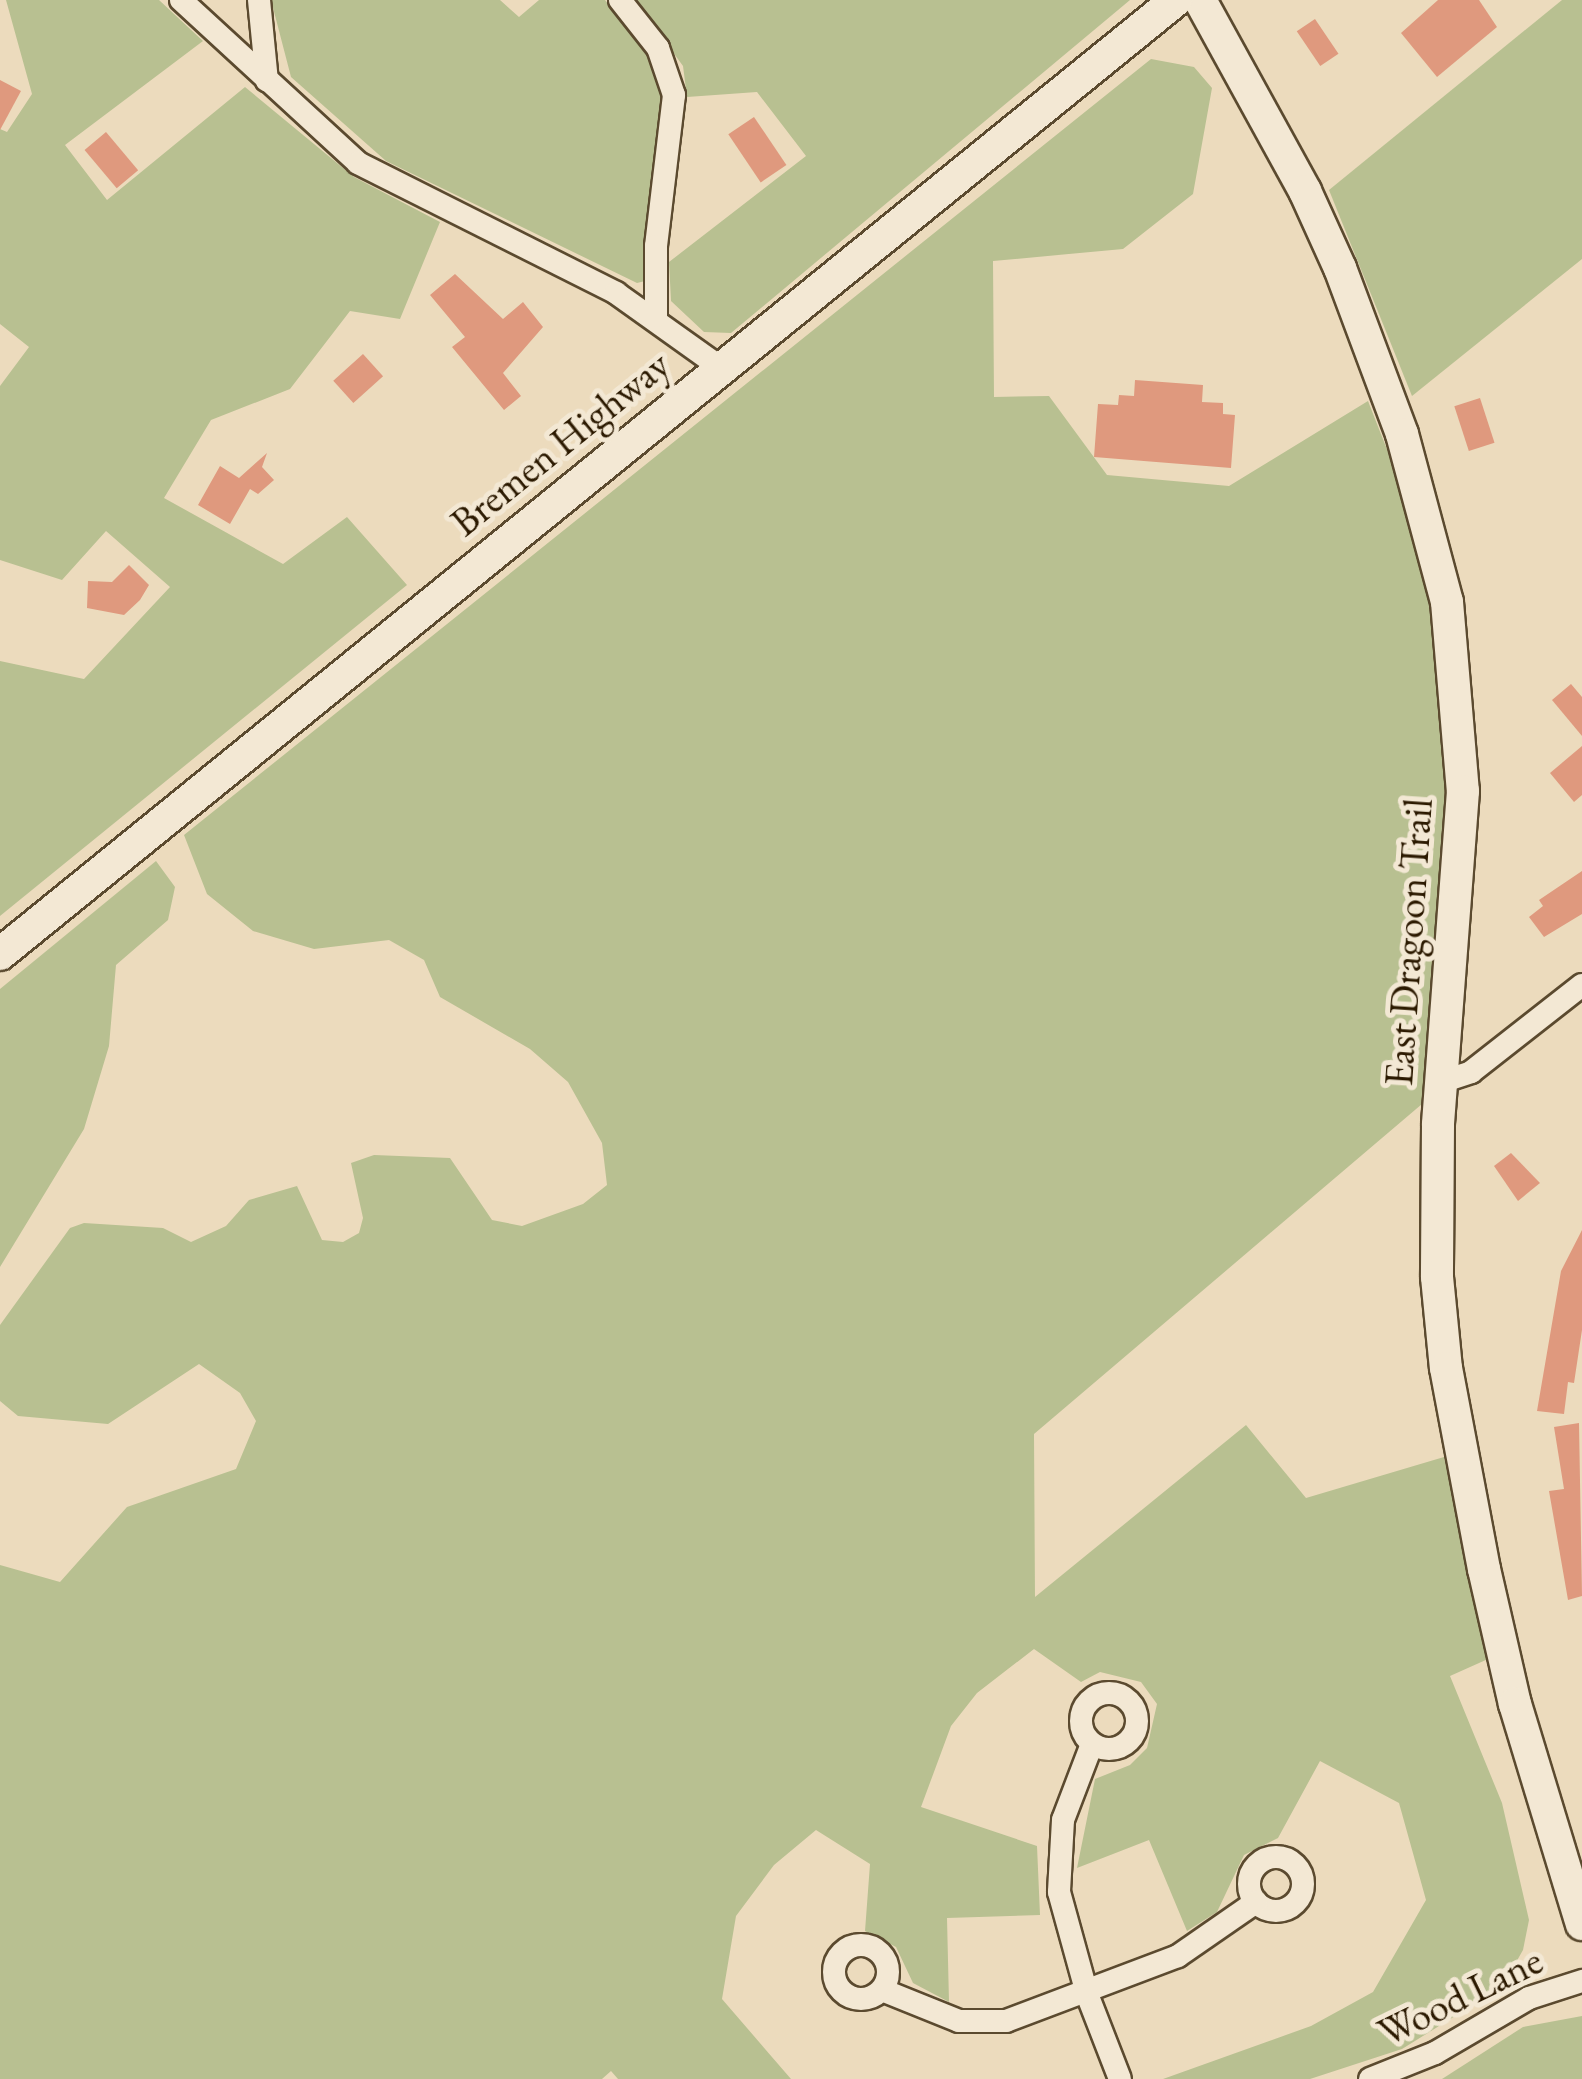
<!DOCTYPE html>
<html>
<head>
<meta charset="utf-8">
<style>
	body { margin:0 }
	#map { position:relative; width:1582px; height:2079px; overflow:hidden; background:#ecdbbd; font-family:"EB Garamond",serif }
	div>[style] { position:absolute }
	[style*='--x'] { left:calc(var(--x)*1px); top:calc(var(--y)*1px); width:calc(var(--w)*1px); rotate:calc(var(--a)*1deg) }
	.green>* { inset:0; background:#b8c091 }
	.building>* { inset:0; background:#df997e; transform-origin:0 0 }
	.roads { filter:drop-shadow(2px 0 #5b4a2f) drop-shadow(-2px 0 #5b4a2f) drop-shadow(0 2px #5b4a2f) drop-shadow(0 -2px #5b4a2f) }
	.street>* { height:22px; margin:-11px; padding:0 11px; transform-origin:11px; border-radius:11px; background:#f3e8d4 }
	.street>.ring { margin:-11px; padding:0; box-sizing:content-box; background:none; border:22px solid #f3e8d4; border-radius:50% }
	.secondary>* { height:32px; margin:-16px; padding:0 16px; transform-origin:16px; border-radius:16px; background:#f3e8d4 }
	span { translate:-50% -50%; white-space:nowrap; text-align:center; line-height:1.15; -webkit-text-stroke:10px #f3e8d4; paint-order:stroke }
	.street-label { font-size:40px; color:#2b1900 }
</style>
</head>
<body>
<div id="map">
	<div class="green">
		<div style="clip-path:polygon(6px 0,159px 0,203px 41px,65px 145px,107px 200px,245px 87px,354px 177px,440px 222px,400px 319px,350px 311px,290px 389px,211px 420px,164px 498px,283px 564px,347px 517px,407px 585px,0 916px,0 661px,84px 679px,170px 587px,106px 531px,62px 580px,0 560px,0 386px,29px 347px,0 324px,0 129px,7px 132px,32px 94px)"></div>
		<div style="clip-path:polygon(271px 0,500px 0,519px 17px,539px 0,605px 0,652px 57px,668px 96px,649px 280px,637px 283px,386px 161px,291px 77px)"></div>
		<div style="clip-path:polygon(635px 0,1130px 0,731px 333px,704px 332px,671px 301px,669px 262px,806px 156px,757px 92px,687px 97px,683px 66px)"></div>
		<div style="clip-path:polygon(1562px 0,1582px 0,1582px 259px,1412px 396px,1329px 190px)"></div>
		<div style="clip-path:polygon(1151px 59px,1194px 67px,1212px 88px,1193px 194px,1123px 249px,993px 261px,994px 397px,1049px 396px,1107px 475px,1229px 486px,1368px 401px,1421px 536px,1450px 731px,1422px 1104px,1034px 1434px,1035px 1597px,1246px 1425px,1306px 1498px,1444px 1457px,1488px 1659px,1450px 1676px,1502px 1803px,1529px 1920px,1523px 1950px,1502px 1987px,1402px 2049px,1310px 2079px,1163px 2079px,1311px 2026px,1373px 1992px,1426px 1900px,1399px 1803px,1320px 1761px,1278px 1838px,1244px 1855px,1217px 1912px,1187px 1931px,1149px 1840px,1077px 1868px,1095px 1779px,1130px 1765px,1147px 1748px,1157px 1704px,1141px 1682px,1100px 1672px,1081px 1682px,1034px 1649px,977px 1693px,951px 1726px,921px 1807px,1037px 1846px,1040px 1915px,947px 1918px,949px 2002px,913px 1983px,896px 1947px,865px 1931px,870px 1864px,816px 1830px,774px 1865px,736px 1916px,722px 1999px,791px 2079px,618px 2079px,611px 2071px,602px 2079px,0 2079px,0 1565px,60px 1582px,127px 1507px,236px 1469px,256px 1421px,240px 1393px,199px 1364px,108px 1424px,18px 1416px,0 1401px,0 1325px,70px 1228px,84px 1223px,163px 1228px,191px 1242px,226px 1226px,249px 1200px,297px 1186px,322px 1240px,343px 1242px,359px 1233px,363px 1218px,351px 1163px,374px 1155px,450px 1158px,492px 1220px,522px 1226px,583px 1204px,607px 1185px,602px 1143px,568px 1082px,530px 1049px,440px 997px,424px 960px,389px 940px,314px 949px,253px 931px,207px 894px,184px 835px)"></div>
		<div style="clip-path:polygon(156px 861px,175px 887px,168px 920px,116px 965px,109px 1046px,84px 1129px,0 1267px,0 989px)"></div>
		<div style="clip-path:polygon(1582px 2016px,1582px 2079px,1442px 2079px,1523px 2027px)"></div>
	</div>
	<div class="building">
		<div style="clip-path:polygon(1438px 0,1479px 0,1497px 27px,1437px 77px,1401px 33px)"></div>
		<div style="left:1315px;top:19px;width:42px;height:22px;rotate:56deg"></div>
		<div style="clip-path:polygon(0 80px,21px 91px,0 130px)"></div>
		<div style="left:754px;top:117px;width:58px;height:31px;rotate:56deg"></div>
		<div style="left:106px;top:132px;width:50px;height:28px;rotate:50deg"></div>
		<div style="clip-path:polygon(455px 274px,503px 319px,523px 302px,543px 327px,503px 373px,521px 396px,504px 410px,452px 347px,465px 337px,430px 295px)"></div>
		<div style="left:363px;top:354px;width:30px;height:40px;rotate:48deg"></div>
		<div style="clip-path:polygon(1135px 380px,1203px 385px,1202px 402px,1223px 403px,1223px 414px,1235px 415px,1231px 468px,1094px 457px,1098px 404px,1118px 405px,1119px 395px,1134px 396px)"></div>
		<div style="left:1480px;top:398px;width:47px;height:27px;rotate:72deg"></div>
		<div style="clip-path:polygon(267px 453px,262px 467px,274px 480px,258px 494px,250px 489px,230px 524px,198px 505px,220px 466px,239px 478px)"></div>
		<div style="clip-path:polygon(129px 565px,149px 585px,140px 600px,124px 615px,87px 608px,88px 581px,112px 582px)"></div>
		<div style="clip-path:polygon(1571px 684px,1582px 697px,1582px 736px,1552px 700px)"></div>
		<div style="clip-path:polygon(1582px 746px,1582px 795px,1574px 802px,1550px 773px)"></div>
		<div style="clip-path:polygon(1582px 871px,1582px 914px,1544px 937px,1529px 917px,1543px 906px,1539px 900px)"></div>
		<div style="clip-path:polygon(1511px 1153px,1540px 1183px,1518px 1201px,1494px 1166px)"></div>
		<div style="clip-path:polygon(1582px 1230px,1582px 1330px,1574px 1383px,1568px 1382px,1564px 1414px,1537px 1411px,1561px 1271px)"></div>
		<div style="clip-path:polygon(1579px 1423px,1582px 1596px,1568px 1600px,1549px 1491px,1564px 1489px,1554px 1427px)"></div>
	</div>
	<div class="roads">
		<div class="street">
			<div style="--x:181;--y:0;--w:241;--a:42.6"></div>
			<div style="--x:358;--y:163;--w:289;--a:26.7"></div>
			<div style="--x:616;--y:293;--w:129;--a:35.5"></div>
			<div style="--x:259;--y:0;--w:81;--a:84.4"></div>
			<div style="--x:620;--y:0;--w:61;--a:51.6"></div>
			<div style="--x:658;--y:48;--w:50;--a:71.2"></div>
			<div style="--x:674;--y:95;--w:152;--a:96.8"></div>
			<div style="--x:656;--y:246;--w:70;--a:90"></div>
			<div style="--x:1441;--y:1082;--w:32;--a:-18"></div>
			<div style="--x:1471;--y:1072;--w:141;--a:-38.1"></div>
			<div class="ring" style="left:1081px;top:1693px;width:34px;height:34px"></div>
			<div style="--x:1092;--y:1744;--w:81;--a:110.9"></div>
			<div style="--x:1063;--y:1820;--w:72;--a:93.2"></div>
			<div style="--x:1059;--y:1892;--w:106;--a:74.6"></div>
			<div style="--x:1087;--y:1994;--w:91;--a:68.8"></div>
			<div class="ring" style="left:1249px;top:1857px;width:32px;height:32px"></div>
			<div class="ring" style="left:834px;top:1945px;width:32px;height:32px"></div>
			<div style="--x:882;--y:1990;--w:83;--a:21.9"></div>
			<div style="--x:959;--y:2021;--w:47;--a:0"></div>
			<div style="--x:1006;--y:2021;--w:184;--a:-20.7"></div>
			<div style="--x:1178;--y:1956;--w:95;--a:-34.7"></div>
			<div style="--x:1370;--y:2079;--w:70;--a:-21.8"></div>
			<div style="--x:1435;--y:2053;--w:109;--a:-30.3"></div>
			<div style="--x:1529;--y:1998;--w:56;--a:-17.8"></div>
		</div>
		<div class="secondary">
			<div style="--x:1200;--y:0;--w:218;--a:61.2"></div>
			<div style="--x:1305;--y:191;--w:85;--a:65.6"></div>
			<div style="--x:1340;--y:268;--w:177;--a:69.5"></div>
			<div style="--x:1402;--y:434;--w:174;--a:75"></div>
			<div style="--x:1447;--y:602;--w:190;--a:85.2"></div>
			<div style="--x:1463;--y:791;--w:335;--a:94.3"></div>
			<div style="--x:1438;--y:1125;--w:152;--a:90.4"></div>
			<div style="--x:1437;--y:1277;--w:91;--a:84.4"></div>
			<div style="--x:1446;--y:1368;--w:205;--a:79.3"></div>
			<div style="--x:1484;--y:1569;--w:139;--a:77.1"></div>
			<div style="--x:1515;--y:1704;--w:230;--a:73.1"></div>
			<div style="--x:0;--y:954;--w:1514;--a:-39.05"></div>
		</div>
	</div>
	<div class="street-label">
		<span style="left:560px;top:443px;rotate:-39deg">Bremen Highway</span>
		<span style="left:1408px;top:942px;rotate:-86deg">East Dragoon Trail</span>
		<span style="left:1460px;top:1996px;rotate:-26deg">Wood Lane</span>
	</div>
</div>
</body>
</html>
